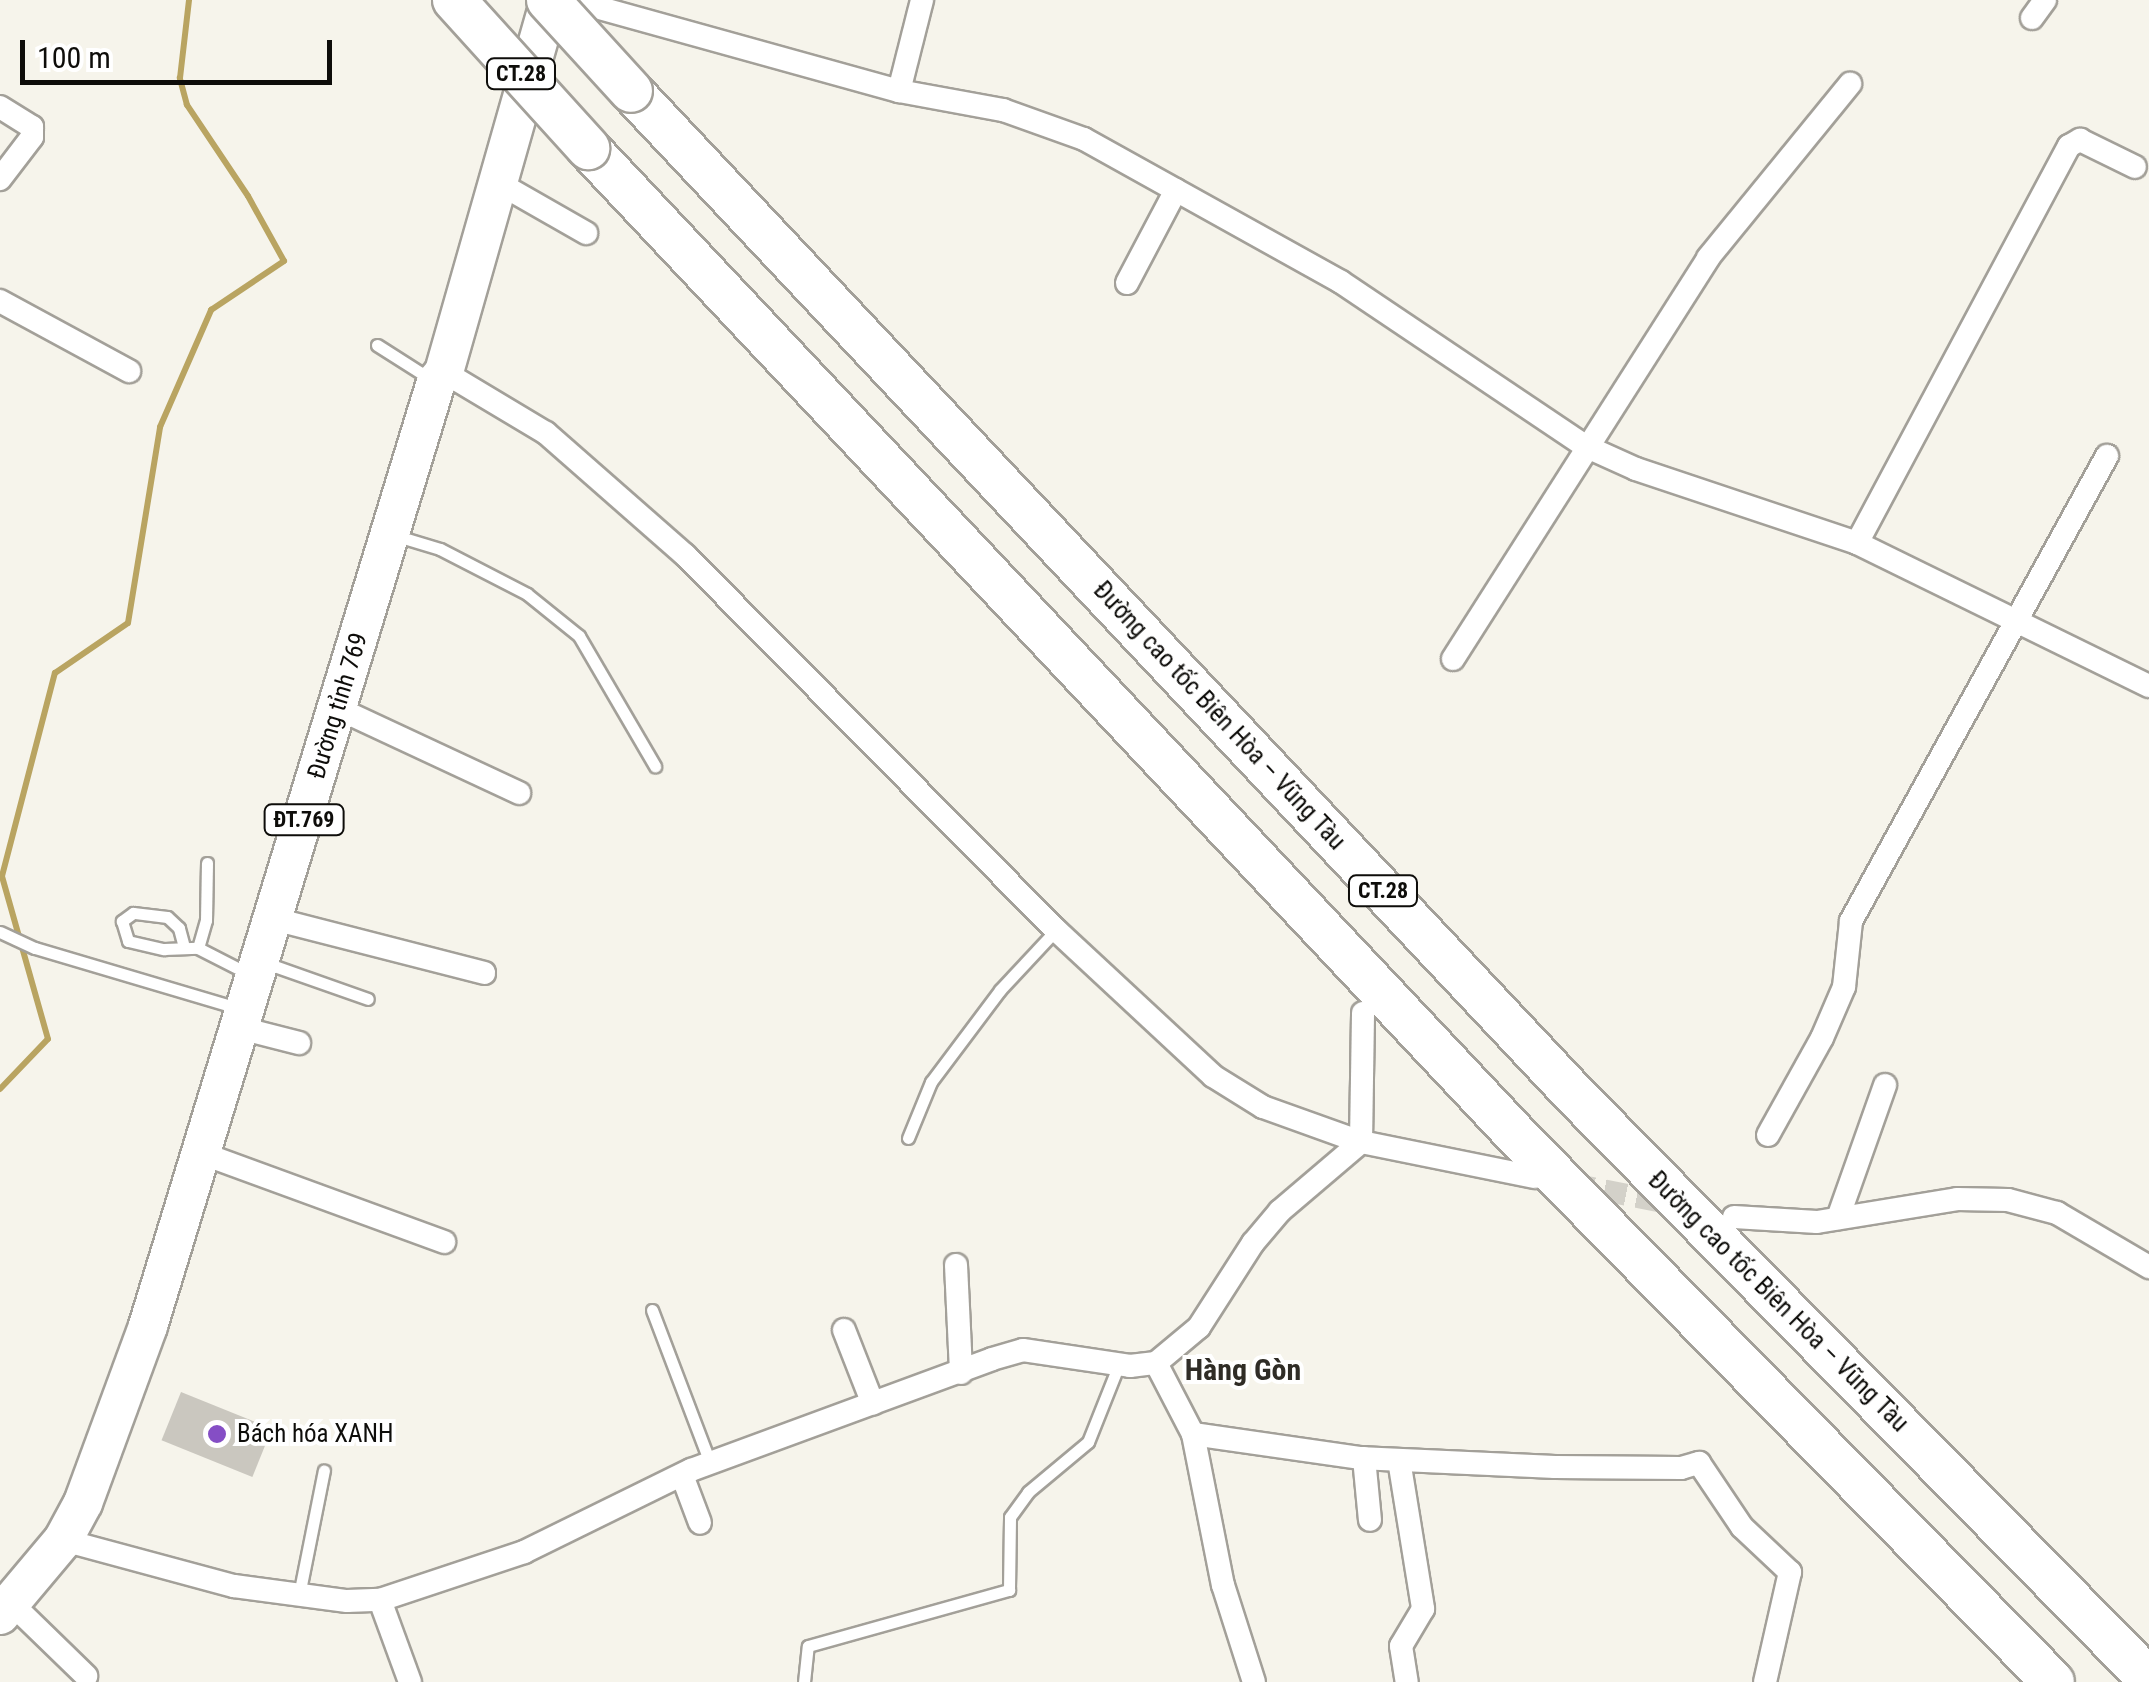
<!DOCTYPE html>
<html>
<head>
<meta charset="utf-8">
<style>
	body { margin:0 }
	#map { position:relative; width:2149px; height:1682px; overflow:hidden; background:#f6f4eb; font-family:"Roboto Condensed",sans-serif }
	div>[style] { position:absolute }
	[style*='--x'] { left:calc(var(--x)*1px); top:calc(var(--y)*1px); width:calc(var(--w)*1px); rotate:calc(var(--a)*1deg) }
	.stream>* { height:6px; margin:-3px; padding:0 3px; transform-origin:3px; border-radius:3px; background:#b9a461 }
	.building>* { inset:0; background:#cac7bf; transform-origin:0 0 }
	.street-tunnel>* { height:22px; margin-top:-11px; transform-origin:0; background:repeating-linear-gradient(90deg,#d3d1c9 0 22px,transparent 0 33px) }
	.roads { filter:drop-shadow(2px 0 #a3a099) drop-shadow(-2px 0 #a3a099) drop-shadow(0 2px #a3a099) drop-shadow(0 -2px #a3a099) }
	.lane>* { height:11px; margin:-5.5px; padding:0 5.5px; transform-origin:5.5px; border-radius:5.5px; background:#fff }
	.street>* { height:22px; margin:-11px; padding:0 11px; transform-origin:11px; border-radius:11px; background:#fff }
	.primary>* { height:38px; margin:-19px; padding:0 19px; transform-origin:19px; border-radius:19px; background:#fff }
	.highway>* { height:42px; margin:-21px; padding:0 21px; transform-origin:21px; border-radius:21px; background:#fff }
	.bridges { filter:drop-shadow(2px 0 #a3a099) drop-shadow(-2px 0 #a3a099) drop-shadow(0 2px #a3a099) drop-shadow(0 -2px #a3a099) }
	.highway-bridge>* { height:42px; margin:-21px; padding:0 21px; transform-origin:21px; border-radius:21px; background:#fff }
	.dots>* { width:28px; height:28px; translate:-50% -50%; box-sizing:border-box; border:5px solid #fff; border-radius:50% }
	span { translate:-50% -50%; white-space:nowrap; text-align:center; line-height:1.15; -webkit-text-stroke:8px #fff; paint-order:stroke }
	.shield-label span { padding:2px 8px; background:#fff; border:2px solid; border-radius:8px; -webkit-text-stroke-width:0 }
	.shield-label { font-size:22px; color:#0e0d0a; font-weight:700 }
	.street-label { font-size:25px; color:#0e0d0a }
	.poi-label { font-size:25px; color:#0e0d0a }
	.left { translate:0 -50%; text-align:left }
	.quarter-label { font-size:30px; color:#2f2c26; font-weight:700 }
	.scale { position:absolute; left:20px; top:40px; width:312px; height:45px; box-sizing:border-box; border:5px solid #0e0d0a; border-top:0; padding-left:12px; font-size:30px; line-height:35px; white-space:nowrap; color:#0e0d0a; -webkit-text-stroke:8px #fff; paint-order:stroke }
</style>
</head>
<body>
<div id="map">
	<div class="stream">
		<div style="--x:0;--y:1089;--w:69;--a:-46.2"></div>
		<div style="--x:48;--y:1039;--w:169;--a:-105.8"></div>
		<div style="--x:2;--y:876;--w:210;--a:-75.4"></div>
		<div style="--x:55;--y:673;--w:88;--a:-34.4"></div>
		<div style="--x:128;--y:623;--w:199;--a:-80.7"></div>
		<div style="--x:160;--y:427;--w:128;--a:-66.4"></div>
		<div style="--x:211;--y:310;--w:88;--a:-33.9"></div>
		<div style="--x:284;--y:261;--w:74;--a:-119"></div>
		<div style="--x:248;--y:196;--w:110;--a:-123.8"></div>
		<div style="--x:187;--y:105;--w:28;--a:-105"></div>
		<div style="--x:180;--y:78;--w:79;--a:-83.4"></div>
	</div>
	<div class="building">
		<div style="left:181px;top:1392px;width:98px;height:52px;rotate:22deg"></div>
	</div>
	<div class="street-tunnel">
		<div style="--x:1572;--y:1184;--w:108;--a:11.2"></div>
	</div>
	<div class="roads">
		<div class="lane">
			<div style="--x:377;--y:345;--w:65;--a:32.5"></div>
			<div style="--x:397;--y:536;--w:45;--a:16.8"></div>
			<div style="--x:440;--y:549;--w:98;--a:27.3"></div>
			<div style="--x:527;--y:594;--w:67;--a:38.9"></div>
			<div style="--x:579;--y:636;--w:151;--a:59.7"></div>
			<div style="--x:0;--y:932;--w:38;--a:25"></div>
			<div style="--x:35;--y:948;--w:212;--a:16.5"></div>
			<div style="--x:184;--y:947;--w:20;--a:-105"></div>
			<div style="--x:179;--y:928;--w:16;--a:-137"></div>
			<div style="--x:167;--y:917;--w:34;--a:-173"></div>
			<div style="--x:133;--y:913;--w:14;--a:144"></div>
			<div style="--x:122;--y:921;--w:21;--a:73"></div>
			<div style="--x:128;--y:941;--w:37;--a:13"></div>
			<div style="--x:164;--y:949;--w:34;--a:-2"></div>
			<div style="--x:198;--y:948;--w:59;--a:27"></div>
			<div style="--x:198;--y:948;--w:29;--a:-74"></div>
			<div style="--x:206;--y:920;--w:57;--a:-89"></div>
			<div style="--x:263;--y:962;--w:111;--a:19.4"></div>
			<div style="--x:908;--y:1138;--w:61;--a:-67.7"></div>
			<div style="--x:931;--y:1082;--w:115;--a:-53.1"></div>
			<div style="--x:1000;--y:990;--w:82;--a:-47"></div>
			<div style="--x:652;--y:1310;--w:164;--a:69.2"></div>
			<div style="--x:299;--y:1595;--w:127;--a:-78.7"></div>
			<div style="--x:804;--y:1682;--w:36;--a:-84"></div>
			<div style="--x:808;--y:1646;--w:209;--a:-15.6"></div>
			<div style="--x:1009;--y:1590;--w:73;--a:-89.2"></div>
			<div style="--x:1010;--y:1517;--w:31;--a:-54"></div>
			<div style="--x:1028;--y:1492;--w:78;--a:-39.8"></div>
			<div style="--x:1088;--y:1442;--w:84;--a:-68.3"></div>
		</div>
		<div class="street">
			<div style="--x:571;--y:0;--w:340;--a:15.5"></div>
			<div style="--x:899;--y:91;--w:106;--a:10.4"></div>
			<div style="--x:1003;--y:110;--w:86;--a:19.7"></div>
			<div style="--x:1084;--y:139;--w:294;--a:29.1"></div>
			<div style="--x:1341;--y:282;--w:294;--a:33.9"></div>
			<div style="--x:1585;--y:446;--w:56;--a:24.3"></div>
			<div style="--x:1636;--y:469;--w:233;--a:18.5"></div>
			<div style="--x:1857;--y:543;--w:325;--a:26.1"></div>
			<div style="--x:2032;--y:18;--w:22;--a:-54"></div>
			<div style="--x:899;--y:91;--w:94;--a:-75.8"></div>
			<div style="--x:0;--y:107;--w:38;--a:32"></div>
			<div style="--x:32;--y:127;--w:10;--a:90"></div>
			<div style="--x:32;--y:137;--w:53;--a:127.3"></div>
			<div style="--x:495;--y:181;--w:105;--a:29.7"></div>
			<div style="--x:1127;--y:283;--w:105;--a:-62.2"></div>
			<div style="--x:0;--y:301;--w:147;--a:28.5"></div>
			<div style="--x:444;--y:372;--w:119;--a:30.9"></div>
			<div style="--x:546;--y:433;--w:185;--a:41.3"></div>
			<div style="--x:685;--y:555;--w:528;--a:45.31"></div>
			<div style="--x:1056;--y:930;--w:214;--a:42.9"></div>
			<div style="--x:1213;--y:1076;--w:59;--a:31.8"></div>
			<div style="--x:1263;--y:1107;--w:104;--a:19.7"></div>
			<div style="--x:1361;--y:1142;--w:177;--a:11.4"></div>
			<div style="--x:1857;--y:543;--w:450;--a:-61.9"></div>
			<div style="--x:2069;--y:146;--w:13;--a:-29"></div>
			<div style="--x:2080;--y:140;--w:61;--a:26.1"></div>
			<div style="--x:1453;--y:659;--w:475;--a:-57.5"></div>
			<div style="--x:1708;--y:258;--w:225;--a:-50.8"></div>
			<div style="--x:337;--y:708;--w:201;--a:25"></div>
			<div style="--x:274;--y:919;--w:217;--a:14.4"></div>
			<div style="--x:240;--y:1028;--w:61;--a:14.3"></div>
			<div style="--x:1768;--y:1135;--w:111;--a:-60.9"></div>
			<div style="--x:1822;--y:1038;--w:56;--a:-66.7"></div>
			<div style="--x:1844;--y:987;--w:66;--a:-83.9"></div>
			<div style="--x:1851;--y:921;--w:531;--a:-61.17"></div>
			<div style="--x:201;--y:1153;--w:259;--a:20.1"></div>
			<div style="--x:1734;--y:1217;--w:83;--a:3.4"></div>
			<div style="--x:1817;--y:1222;--w:142;--a:-9.3"></div>
			<div style="--x:1957;--y:1199;--w:51;--a:1.1"></div>
			<div style="--x:2008;--y:1200;--w:51;--a:14.9"></div>
			<div style="--x:2057;--y:1213;--w:107;--a:30.4"></div>
			<div style="--x:1838;--y:1218;--w:141;--a:-70.5"></div>
			<div style="--x:956;--y:1265;--w:108;--a:87.3"></div>
			<div style="--x:844;--y:1330;--w:79;--a:68.6"></div>
			<div style="--x:1156;--y:1363;--w:80;--a:62.5"></div>
			<div style="--x:1193;--y:1434;--w:154;--a:78.8"></div>
			<div style="--x:1223;--y:1585;--w:102;--a:72.3"></div>
			<div style="--x:1193;--y:1434;--w:168;--a:8.2"></div>
			<div style="--x:1359;--y:1458;--w:196;--a:2.6"></div>
			<div style="--x:1555;--y:1467;--w:126;--a:0.5"></div>
			<div style="--x:1681;--y:1468;--w:19;--a:-16"></div>
			<div style="--x:1699;--y:1463;--w:77;--a:56.1"></div>
			<div style="--x:1742;--y:1527;--w:66;--a:43.2"></div>
			<div style="--x:1790;--y:1572;--w:113;--a:102.8"></div>
			<div style="--x:1364;--y:1458;--w:62;--a:84.5"></div>
			<div style="--x:1399;--y:1460;--w:151;--a:80.8"></div>
			<div style="--x:1423;--y:1609;--w:43;--a:120.7"></div>
			<div style="--x:1401;--y:1646;--w:36;--a:81"></div>
			<div style="--x:682;--y:1475;--w:51;--a:69.4"></div>
			<div style="--x:63;--y:1540;--w:177;--a:15.1"></div>
			<div style="--x:234;--y:1586;--w:114;--a:7.6"></div>
			<div style="--x:347;--y:1601;--w:33;--a:-2"></div>
			<div style="--x:380;--y:1600;--w:152;--a:-18.4"></div>
			<div style="--x:524;--y:1552;--w:186;--a:-26.2"></div>
			<div style="--x:691;--y:1470;--w:321;--a:-20.2"></div>
			<div style="--x:992;--y:1359;--w:32;--a:-16"></div>
			<div style="--x:1023;--y:1350;--w:108;--a:8.5"></div>
			<div style="--x:1130;--y:1366;--w:26;--a:-7"></div>
			<div style="--x:1156;--y:1363;--w:56;--a:-39.9"></div>
			<div style="--x:1199;--y:1327;--w:100;--a:-57.3"></div>
			<div style="--x:1253;--y:1243;--w:42;--a:-49.8"></div>
			<div style="--x:1280;--y:1211;--w:106;--a:-40.4"></div>
			<div style="--x:1361;--y:1142;--w:129;--a:-89.1"></div>
			<div style="--x:380;--y:1600;--w:87;--a:69.9"></div>
			<div style="--x:11;--y:1603;--w:105;--a:44.2"></div>
		</div>
		<div class="primary">
			<div style="--x:0;--y:1615;--w:98;--a:-50"></div>
			<div style="--x:63;--y:1540;--w:42;--a:-61.6"></div>
			<div style="--x:83;--y:1503;--w:189;--a:-69.8"></div>
			<div style="--x:148;--y:1326;--w:987;--a:-73.03"></div>
			<div style="--x:436;--y:382;--w:13;--a:-51"></div>
			<div style="--x:444;--y:372;--w:387;--a:-74.1"></div>
		</div>
		<div class="highway">
			<div style="--x:631;--y:91;--w:1371;--a:46.77"></div>
			<div style="--x:1570;--y:1090;--w:826;--a:45.49"></div>
			<div style="--x:588;--y:148;--w:1359;--a:46.76"></div>
			<div style="--x:1519;--y:1138;--w:762;--a:45.53"></div>
		</div>
	</div>
	<div class="bridges">
		<div class="highway-bridge">
			<div style="--x:454;--y:0;--w:200;--a:47.8"></div>
			<div style="--x:548;--y:0;--w:123;--a:47.6"></div>
		</div>
	</div>
	<div class="dots">
		<div style="left:217px;top:1434px;background:#854ec5"></div>
	</div>
	<div class="shield-label">
		<span style="left:521px;top:74px">CT.28</span>
		<span style="left:304px;top:820px">ĐT.769</span>
		<span style="left:1383px;top:891px">CT.28</span>
	</div>
	<div class="street-label">
		<span style="left:338px;top:706px;rotate:-73deg">Đường tỉnh 769</span>
		<span style="left:1219px;top:716px;rotate:47deg">Đường cao tốc Biên Hòa – Vũng Tàu</span>
		<span style="left:1778px;top:1302px;rotate:45deg">Đường cao tốc Biên Hòa – Vũng Tàu</span>
	</div>
	<div class="poi-label">
		<span class="left" style="left:237px;top:1434px">Bách hóa XANH</span>
	</div>
	<div class="quarter-label">
		<span style="left:1243px;top:1370px">Hàng Gòn</span>
	</div>
	<div class="scale">100 m</div>
</div>
</body>
</html>
